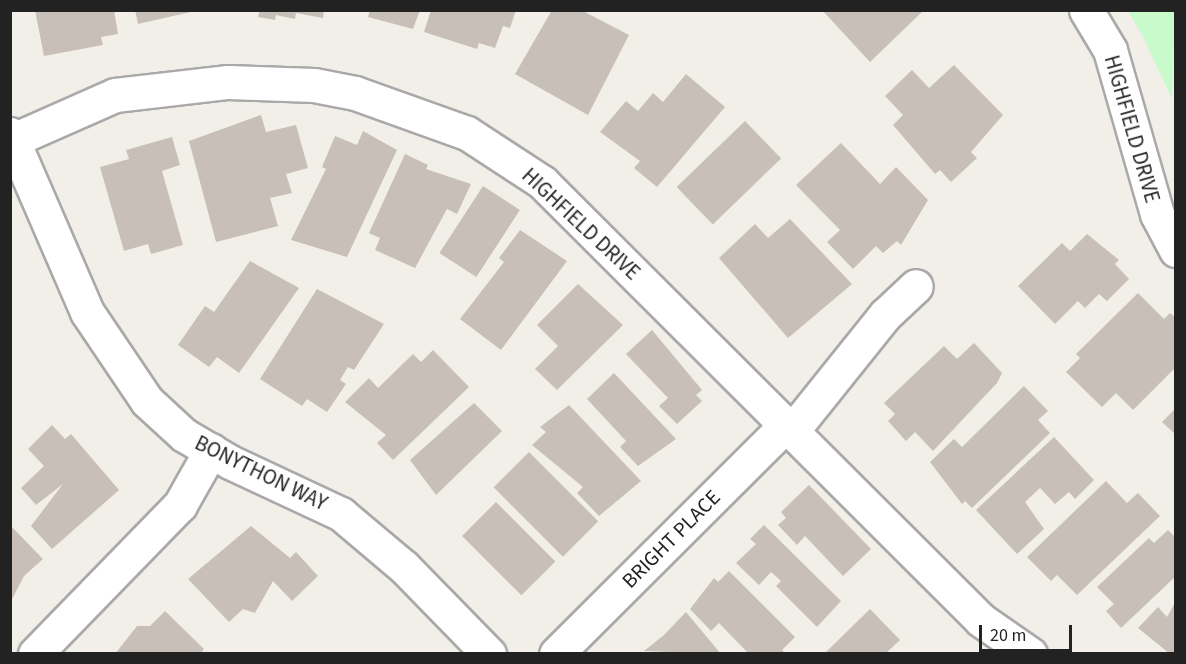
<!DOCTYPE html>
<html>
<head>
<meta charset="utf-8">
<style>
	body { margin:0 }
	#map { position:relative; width:1186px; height:664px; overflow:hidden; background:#f2efe9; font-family:"Source Sans 3",sans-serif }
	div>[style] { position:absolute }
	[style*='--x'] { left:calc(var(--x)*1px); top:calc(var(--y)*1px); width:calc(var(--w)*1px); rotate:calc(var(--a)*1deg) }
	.park>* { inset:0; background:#c8facc }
	.building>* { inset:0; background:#c7bfb8; transform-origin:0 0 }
	.roads { filter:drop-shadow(2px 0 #a9a9a9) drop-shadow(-2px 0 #a9a9a9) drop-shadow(0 2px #a9a9a9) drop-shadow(0 -2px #a9a9a9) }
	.minor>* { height:33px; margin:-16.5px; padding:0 16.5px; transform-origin:16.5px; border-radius:16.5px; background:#fff }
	span { translate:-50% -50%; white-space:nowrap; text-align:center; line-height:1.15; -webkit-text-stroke:6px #fff; paint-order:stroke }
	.street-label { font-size:21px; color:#222 }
	.frame { position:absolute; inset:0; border:12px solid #222; pointer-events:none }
	.scale { position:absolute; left:979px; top:625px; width:93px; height:27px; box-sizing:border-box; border:3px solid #222; border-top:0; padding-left:8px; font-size:18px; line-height:21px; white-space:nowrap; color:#222; -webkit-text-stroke:4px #fff; paint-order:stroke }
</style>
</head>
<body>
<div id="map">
	<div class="park">
		<div style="clip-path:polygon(1128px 11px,1175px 11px,1172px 99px,1142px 35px)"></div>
	</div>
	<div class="building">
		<div style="clip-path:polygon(35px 10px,114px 10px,118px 34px,101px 37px,103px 45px,44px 56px)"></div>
		<div style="clip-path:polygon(135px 10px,195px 10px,195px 11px,138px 24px)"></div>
		<div style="clip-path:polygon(260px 10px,324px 10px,323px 18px,296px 13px,295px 19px,276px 15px,275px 20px,258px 17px)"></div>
		<div style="clip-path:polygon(370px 10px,420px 10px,413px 29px,368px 17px)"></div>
		<div style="clip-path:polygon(431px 10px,516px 10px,510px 28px,503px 26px,495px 48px,479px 43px,477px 49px,424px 32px)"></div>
		<div style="clip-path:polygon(552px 10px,581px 10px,629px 35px,588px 115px,515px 74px)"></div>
		<div style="clip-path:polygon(822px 10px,924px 10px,870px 62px)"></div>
		<div style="clip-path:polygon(954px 65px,1003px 115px,971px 152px,977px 158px,951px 182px,940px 170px,935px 174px,893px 125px,903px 115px,885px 96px,912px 70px,929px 88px)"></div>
		<div style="clip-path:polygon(686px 74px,725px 107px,657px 187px,634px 168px,640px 161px,600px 132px,626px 101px,638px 111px,653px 93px,663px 102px)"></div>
		<div style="clip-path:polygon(261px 115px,266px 132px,296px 125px,308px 168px,286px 174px,292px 193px,270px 198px,278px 226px,216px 242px,189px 141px)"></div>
		<div style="left:745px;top:121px;width:52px;height:95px;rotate:46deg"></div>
		<div style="clip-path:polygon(363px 131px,397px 150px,347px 257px,291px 240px,326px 169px,322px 167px,335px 136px,357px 145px)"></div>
		<div style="clip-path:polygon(172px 137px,180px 165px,162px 171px,183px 245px,151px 254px,148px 244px,124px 251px,100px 167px,129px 159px,126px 150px)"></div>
		<div style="clip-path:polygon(841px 143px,880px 184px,896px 167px,928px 200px,901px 245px,897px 241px,883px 253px,876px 246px,853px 269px,827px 242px,840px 230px,796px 185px)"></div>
		<div style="clip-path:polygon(405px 154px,428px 165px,426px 169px,471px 184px,457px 214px,447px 209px,415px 268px,375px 250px,380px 238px,369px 233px)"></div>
		<div style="left:483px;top:186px;width:44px;height:80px;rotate:33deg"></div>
		<div style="clip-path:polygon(790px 219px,852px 284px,788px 338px,719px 258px,755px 224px,768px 238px)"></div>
		<div style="clip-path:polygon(520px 230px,567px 261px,501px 350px,460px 319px,504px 262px,499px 258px)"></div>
		<div style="clip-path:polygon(1087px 234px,1119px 260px,1115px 264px,1129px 279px,1107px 301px,1099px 294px,1085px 308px,1078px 301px,1055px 324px,1018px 286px,1062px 243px,1070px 251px)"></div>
		<div style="clip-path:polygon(250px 261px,299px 288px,239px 373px,217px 357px,209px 367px,178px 345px,205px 306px,214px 312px)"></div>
		<div style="clip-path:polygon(578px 284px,623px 325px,557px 390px,535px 369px,558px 346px,537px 325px)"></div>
		<div style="clip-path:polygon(317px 289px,384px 324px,354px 370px,348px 367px,340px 380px,346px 384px,327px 412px,307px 399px,302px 406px,260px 379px)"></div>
		<div style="clip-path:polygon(1138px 293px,1164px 319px,1170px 313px,1176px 318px,1176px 367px,1133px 410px,1116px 393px,1102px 407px,1066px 372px,1080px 358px,1076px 354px)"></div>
		<div style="clip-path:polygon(652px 330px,702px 390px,696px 395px,702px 401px,677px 424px,659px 406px,668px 398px,626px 354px)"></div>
		<div style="clip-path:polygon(974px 343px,1002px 373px,997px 383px,933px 451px,915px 432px,906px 441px,888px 421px,895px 414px,884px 403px,944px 346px,957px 359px)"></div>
		<div style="clip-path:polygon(433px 350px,469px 387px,393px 460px,377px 443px,386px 435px,345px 402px,369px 378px,378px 388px,413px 354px,421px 362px)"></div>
		<div style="clip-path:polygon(614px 373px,676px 439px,638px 466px,620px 447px,626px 441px,587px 399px)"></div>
		<div style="clip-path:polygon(1024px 386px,1048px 411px,1038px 420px,1050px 433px,972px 508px,965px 501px,962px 504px,930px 462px,954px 439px,962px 447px)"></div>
		<div style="clip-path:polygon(474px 403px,502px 431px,436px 495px,410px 460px)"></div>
		<div style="clip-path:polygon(569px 405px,641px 481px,599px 516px,577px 493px,583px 487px,532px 445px,546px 432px,540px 427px)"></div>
		<div style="clip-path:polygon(1176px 408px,1176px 435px,1162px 422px)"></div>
		<div style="clip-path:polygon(52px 425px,65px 439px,71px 434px,119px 490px,52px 549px,31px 526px,63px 484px,36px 505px,21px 488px,44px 466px,28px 449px)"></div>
		<div style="clip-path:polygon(1054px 437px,1094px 480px,1075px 499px,1069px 492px,1055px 504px,1040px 488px,1025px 502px,1044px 529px,1017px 554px,976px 510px)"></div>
		<div style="left:529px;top:452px;width:98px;height:50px;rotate:45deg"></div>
		<div style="clip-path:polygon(1106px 481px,1127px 503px,1138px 493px,1160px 516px,1077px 595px,1057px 575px,1051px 581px,1027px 557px)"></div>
		<div style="clip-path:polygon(809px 485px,871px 549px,843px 576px,805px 536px,797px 545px,778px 525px,786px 518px,781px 512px)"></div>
		<div style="left:496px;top:502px;width:84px;height:48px;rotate:45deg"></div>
		<div style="clip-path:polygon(10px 525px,43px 559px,24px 576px,10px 603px)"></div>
		<div style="clip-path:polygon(764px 525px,841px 601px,817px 627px,776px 586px,781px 581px,771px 572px,759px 585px,736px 563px,756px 544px,750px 539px)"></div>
		<div style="clip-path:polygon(251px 526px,290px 558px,296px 552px,318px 576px,292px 601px,273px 581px,255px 613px,243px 609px,229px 622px,188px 579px)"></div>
		<div style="clip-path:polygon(1168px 530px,1176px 538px,1176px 576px,1121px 628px,1106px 611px,1114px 604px,1097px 587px,1149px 538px,1154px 543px)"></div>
		<div style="clip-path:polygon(729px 571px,795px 637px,782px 650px,786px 654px,749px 654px,719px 623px,711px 631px,690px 609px,714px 578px,718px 582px)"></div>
		<div style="clip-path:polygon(1176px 601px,1176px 654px,1170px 654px,1138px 628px,1158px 607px,1167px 617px)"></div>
		<div style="clip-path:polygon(870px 609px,900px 640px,885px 654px,824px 654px)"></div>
		<div style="clip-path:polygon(165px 611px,204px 649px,200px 654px,115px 654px,137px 626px,150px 626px)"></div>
		<div style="clip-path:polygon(686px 612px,721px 654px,644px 651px,664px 635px)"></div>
	</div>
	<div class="roads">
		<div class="minor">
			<div style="--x:1086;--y:10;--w:47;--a:59"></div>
			<div style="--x:1110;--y:50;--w:171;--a:74"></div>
			<div style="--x:1157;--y:214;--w:41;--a:62.2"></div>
			<div style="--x:10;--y:134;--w:194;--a:66.6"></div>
			<div style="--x:87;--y:312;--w:107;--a:56"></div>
			<div style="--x:147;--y:401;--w:50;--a:42.6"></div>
			<div style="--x:184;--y:435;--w:53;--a:30.4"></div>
			<div style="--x:230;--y:462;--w:123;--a:25.1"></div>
			<div style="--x:341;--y:514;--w:82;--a:40.1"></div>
			<div style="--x:404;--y:567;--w:122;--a:45.7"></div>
			<div style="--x:13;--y:140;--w:111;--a:-23.8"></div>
			<div style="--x:115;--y:95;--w:114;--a:-6.6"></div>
			<div style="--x:228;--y:82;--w:86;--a:2"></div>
			<div style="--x:314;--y:85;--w:42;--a:11"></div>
			<div style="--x:355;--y:93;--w:119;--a:19.7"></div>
			<div style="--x:467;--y:133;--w:90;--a:33.2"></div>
			<div style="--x:542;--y:182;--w:620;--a:44.93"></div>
			<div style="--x:981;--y:620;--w:60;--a:34.8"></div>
			<div style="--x:792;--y:431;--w:149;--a:-51.3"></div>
			<div style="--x:885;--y:315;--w:42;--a:-43.1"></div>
			<div style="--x:35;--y:654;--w:208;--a:-45.8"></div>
			<div style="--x:180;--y:505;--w:63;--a:-60.6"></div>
			<div style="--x:556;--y:654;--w:325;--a:-44.9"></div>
		</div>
	</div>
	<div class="street-label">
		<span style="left:1132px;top:129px;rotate:74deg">HIGHFIELD DRIVE</span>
		<span style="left:581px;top:224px;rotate:43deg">HIGHFIELD DRIVE</span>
		<span style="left:261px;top:473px;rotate:26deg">BONYTHON WAY</span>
		<span style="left:671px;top:539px;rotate:-45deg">BRIGHT PLACE</span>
	</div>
	<div class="frame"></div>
	<div class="scale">20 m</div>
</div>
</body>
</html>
